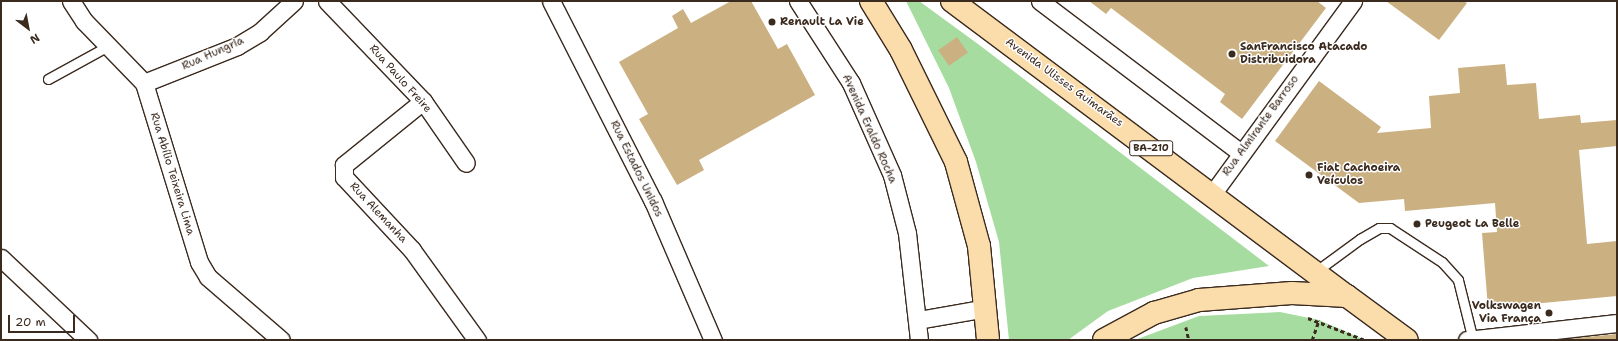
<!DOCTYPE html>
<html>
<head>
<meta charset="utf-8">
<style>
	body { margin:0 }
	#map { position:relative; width:1618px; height:341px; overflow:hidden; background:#fff; font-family:"Shantell Sans",sans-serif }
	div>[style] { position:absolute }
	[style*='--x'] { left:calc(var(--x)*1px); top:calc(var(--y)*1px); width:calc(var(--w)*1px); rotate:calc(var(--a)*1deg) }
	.green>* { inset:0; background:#a6dca0 }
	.building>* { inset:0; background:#cbb081; transform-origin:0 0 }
	.path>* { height:2.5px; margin-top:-1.25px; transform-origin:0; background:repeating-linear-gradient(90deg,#3b2a1e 0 4px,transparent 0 7px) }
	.roads { filter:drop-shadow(1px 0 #3b2a1e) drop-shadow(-1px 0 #3b2a1e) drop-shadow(0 1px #3b2a1e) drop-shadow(0 -1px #3b2a1e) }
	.service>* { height:9px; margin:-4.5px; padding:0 4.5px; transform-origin:4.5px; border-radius:4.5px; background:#fff }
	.minor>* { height:17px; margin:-8.5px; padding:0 8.5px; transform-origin:8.5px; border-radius:8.5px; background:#fff }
	.primary>* { height:22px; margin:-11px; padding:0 11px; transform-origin:11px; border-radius:11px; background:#fbddab }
	.dots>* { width:11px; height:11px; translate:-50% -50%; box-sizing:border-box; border:2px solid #fff; border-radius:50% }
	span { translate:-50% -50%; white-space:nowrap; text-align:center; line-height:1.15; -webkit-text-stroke:3px #fff; paint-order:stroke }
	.shield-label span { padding:1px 3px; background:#fff; border:1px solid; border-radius:3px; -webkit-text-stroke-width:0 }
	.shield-label { font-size:10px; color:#3b2a1e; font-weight:700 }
	.poi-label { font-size:11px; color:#3b2a1e; font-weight:700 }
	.left { translate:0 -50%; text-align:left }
	.right { translate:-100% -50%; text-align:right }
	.street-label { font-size:11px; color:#3b2a1e }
	.frame { position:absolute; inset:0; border:2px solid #3b2a1e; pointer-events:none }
	.north { position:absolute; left:8px; top:8px; width:40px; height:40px; -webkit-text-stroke:3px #fff; paint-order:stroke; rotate:148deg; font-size:11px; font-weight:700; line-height:16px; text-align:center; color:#3b2a1e }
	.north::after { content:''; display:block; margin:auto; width:14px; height:18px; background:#3b2a1e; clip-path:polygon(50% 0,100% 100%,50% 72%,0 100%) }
	.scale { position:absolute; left:8px; top:315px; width:67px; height:18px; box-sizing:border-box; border:2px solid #3b2a1e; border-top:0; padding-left:5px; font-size:12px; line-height:14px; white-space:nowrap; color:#3b2a1e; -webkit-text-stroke:3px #fff; paint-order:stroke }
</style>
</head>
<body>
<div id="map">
	<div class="green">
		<div style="clip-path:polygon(906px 1px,919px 1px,978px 44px,1269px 266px,1193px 278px,1108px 311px,1068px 340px,1009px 340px,999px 242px,976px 162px,949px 88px)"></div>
		<div style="clip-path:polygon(1280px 312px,1319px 320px,1365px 340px,1135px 340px,1199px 316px)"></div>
	</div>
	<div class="building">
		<div style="clip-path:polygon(731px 1px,751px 1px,778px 49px,787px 44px,815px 95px,699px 160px,704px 170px,677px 185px,639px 119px,648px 114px,619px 62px,678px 28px,672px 16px,683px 9px,691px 23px)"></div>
		<div style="clip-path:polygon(1089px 1px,1317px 1px,1326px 8px,1242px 119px,1220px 102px,1225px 94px,1111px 8px,1106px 14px)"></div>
		<div style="clip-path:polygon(1386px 1px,1464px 1px,1467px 3px,1439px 40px)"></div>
		<div style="left:957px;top:37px;width:19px;height:23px;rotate:55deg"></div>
		<div style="clip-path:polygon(1505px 64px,1507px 85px,1536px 83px,1539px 119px,1580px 115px,1581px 123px,1617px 120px,1617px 146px,1579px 150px,1587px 244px,1617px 241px,1617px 296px,1488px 308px,1482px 233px,1497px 232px,1495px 203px,1405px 211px,1404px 199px,1359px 203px,1275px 141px,1319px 81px,1381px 127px,1377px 133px,1431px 128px,1429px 96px,1460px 93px,1458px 68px)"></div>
		<div style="clip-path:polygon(1617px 334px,1617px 340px,1566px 340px,1566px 339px)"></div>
	</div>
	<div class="path">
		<div style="--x:1308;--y:318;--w:61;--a:21.1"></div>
		<div style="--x:1186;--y:327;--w:13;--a:77"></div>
		<div style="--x:1312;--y:340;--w:21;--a:-71"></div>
	</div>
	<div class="roads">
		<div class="service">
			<div style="--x:48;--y:79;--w:68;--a:-28.8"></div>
			<div style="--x:1315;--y:272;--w:56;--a:-36.3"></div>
			<div style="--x:1360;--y:239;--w:22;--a:-30"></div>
			<div style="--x:1379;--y:228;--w:11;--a:0"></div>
			<div style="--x:1390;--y:228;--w:62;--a:33.2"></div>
			<div style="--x:1442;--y:262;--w:24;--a:48"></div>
			<div style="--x:1458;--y:280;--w:62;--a:76"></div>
		</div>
		<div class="minor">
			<div style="--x:71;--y:1;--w:24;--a:57"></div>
			<div style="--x:84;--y:21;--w:86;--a:45.9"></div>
			<div style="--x:144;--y:83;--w:187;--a:72.9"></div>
			<div style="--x:199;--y:262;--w:17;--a:59"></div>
			<div style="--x:208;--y:277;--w:96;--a:40.8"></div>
			<div style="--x:327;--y:1;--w:139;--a:46.2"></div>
			<div style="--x:423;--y:101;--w:75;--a:55.3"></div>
			<div style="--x:551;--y:1;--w:225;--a:63"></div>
			<div style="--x:653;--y:201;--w:151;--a:66.7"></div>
			<div style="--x:798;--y:1;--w:98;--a:57.1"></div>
			<div style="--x:851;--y:83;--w:101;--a:66"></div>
			<div style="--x:892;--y:175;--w:60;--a:75.5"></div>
			<div style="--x:907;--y:233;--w:108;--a:83.6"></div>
			<div style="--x:1040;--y:1;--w:252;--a:37.1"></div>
			<div style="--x:144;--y:83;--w:100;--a:-21.7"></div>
			<div style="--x:237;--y:46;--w:27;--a:-31"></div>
			<div style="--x:260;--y:32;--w:46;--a:-42.4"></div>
			<div style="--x:423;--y:101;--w:102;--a:141"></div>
			<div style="--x:344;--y:165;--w:12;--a:90"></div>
			<div style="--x:344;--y:177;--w:100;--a:47"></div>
			<div style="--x:412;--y:250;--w:111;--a:54.2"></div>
			<div style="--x:1213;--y:193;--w:238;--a:-53.9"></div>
			<div style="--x:1;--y:258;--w:120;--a:43.3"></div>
			<div style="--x:918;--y:320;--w:69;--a:-10"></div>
			<div style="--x:1467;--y:340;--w:151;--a:-6.5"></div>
		</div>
		<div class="primary">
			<div style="--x:871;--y:1;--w:57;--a:58.5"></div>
			<div style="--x:901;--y:50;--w:125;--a:63.8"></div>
			<div style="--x:956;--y:162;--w:87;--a:74.7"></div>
			<div style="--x:979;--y:246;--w:94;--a:84.5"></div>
			<div style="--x:952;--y:1;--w:493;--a:36.8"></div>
			<div style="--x:1104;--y:340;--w:57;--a:-28.4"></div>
			<div style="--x:1154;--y:313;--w:47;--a:-16.1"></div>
			<div style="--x:1199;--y:300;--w:93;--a:-4.3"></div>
			<div style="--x:1292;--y:293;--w:55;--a:3.1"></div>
			<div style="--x:1347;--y:296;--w:74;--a:36.3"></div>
		</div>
	</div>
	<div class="dots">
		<div style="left:772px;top:22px;background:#3b2a1e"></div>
		<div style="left:1232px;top:54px;background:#3b2a1e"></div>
		<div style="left:1309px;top:175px;background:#3b2a1e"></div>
		<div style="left:1417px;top:224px;background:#3b2a1e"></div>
		<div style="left:1549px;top:313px;background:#3b2a1e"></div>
	</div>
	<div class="shield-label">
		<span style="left:1151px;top:148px">BA-210</span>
	</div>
	<div class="poi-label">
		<span class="left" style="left:780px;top:22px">Renault La Vie</span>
		<span class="left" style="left:1240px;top:54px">SanFrancisco Atacado<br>Distribuidora</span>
		<span class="left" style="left:1317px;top:175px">Fiat Cachoeira<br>Veículos</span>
		<span class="left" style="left:1425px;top:224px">Peugeot La Belle</span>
		<span class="right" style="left:1541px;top:313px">Volkswagen<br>Via França</span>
	</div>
	<div class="street-label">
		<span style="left:213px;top:54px;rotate:-24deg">Rua Hungria</span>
		<span style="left:400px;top:79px;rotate:48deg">Rua Paulo Freire</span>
		<span style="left:1064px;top:83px;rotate:36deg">Avenida Ulisses Guimarães</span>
		<span style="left:1261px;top:126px;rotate:-54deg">Rua Almirante Barroso</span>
		<span style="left:869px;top:129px;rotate:66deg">Avenida Eraldo Rocha</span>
		<span style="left:636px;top:169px;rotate:64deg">Rua Estados Unidos</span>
		<span style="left:172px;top:174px;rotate:73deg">Rua Abílio Teixeira Lima</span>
		<span style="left:378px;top:213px;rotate:47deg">Rua Alemanha</span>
	</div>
	<div class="frame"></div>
	<div class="north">N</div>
	<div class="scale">20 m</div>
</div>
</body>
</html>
